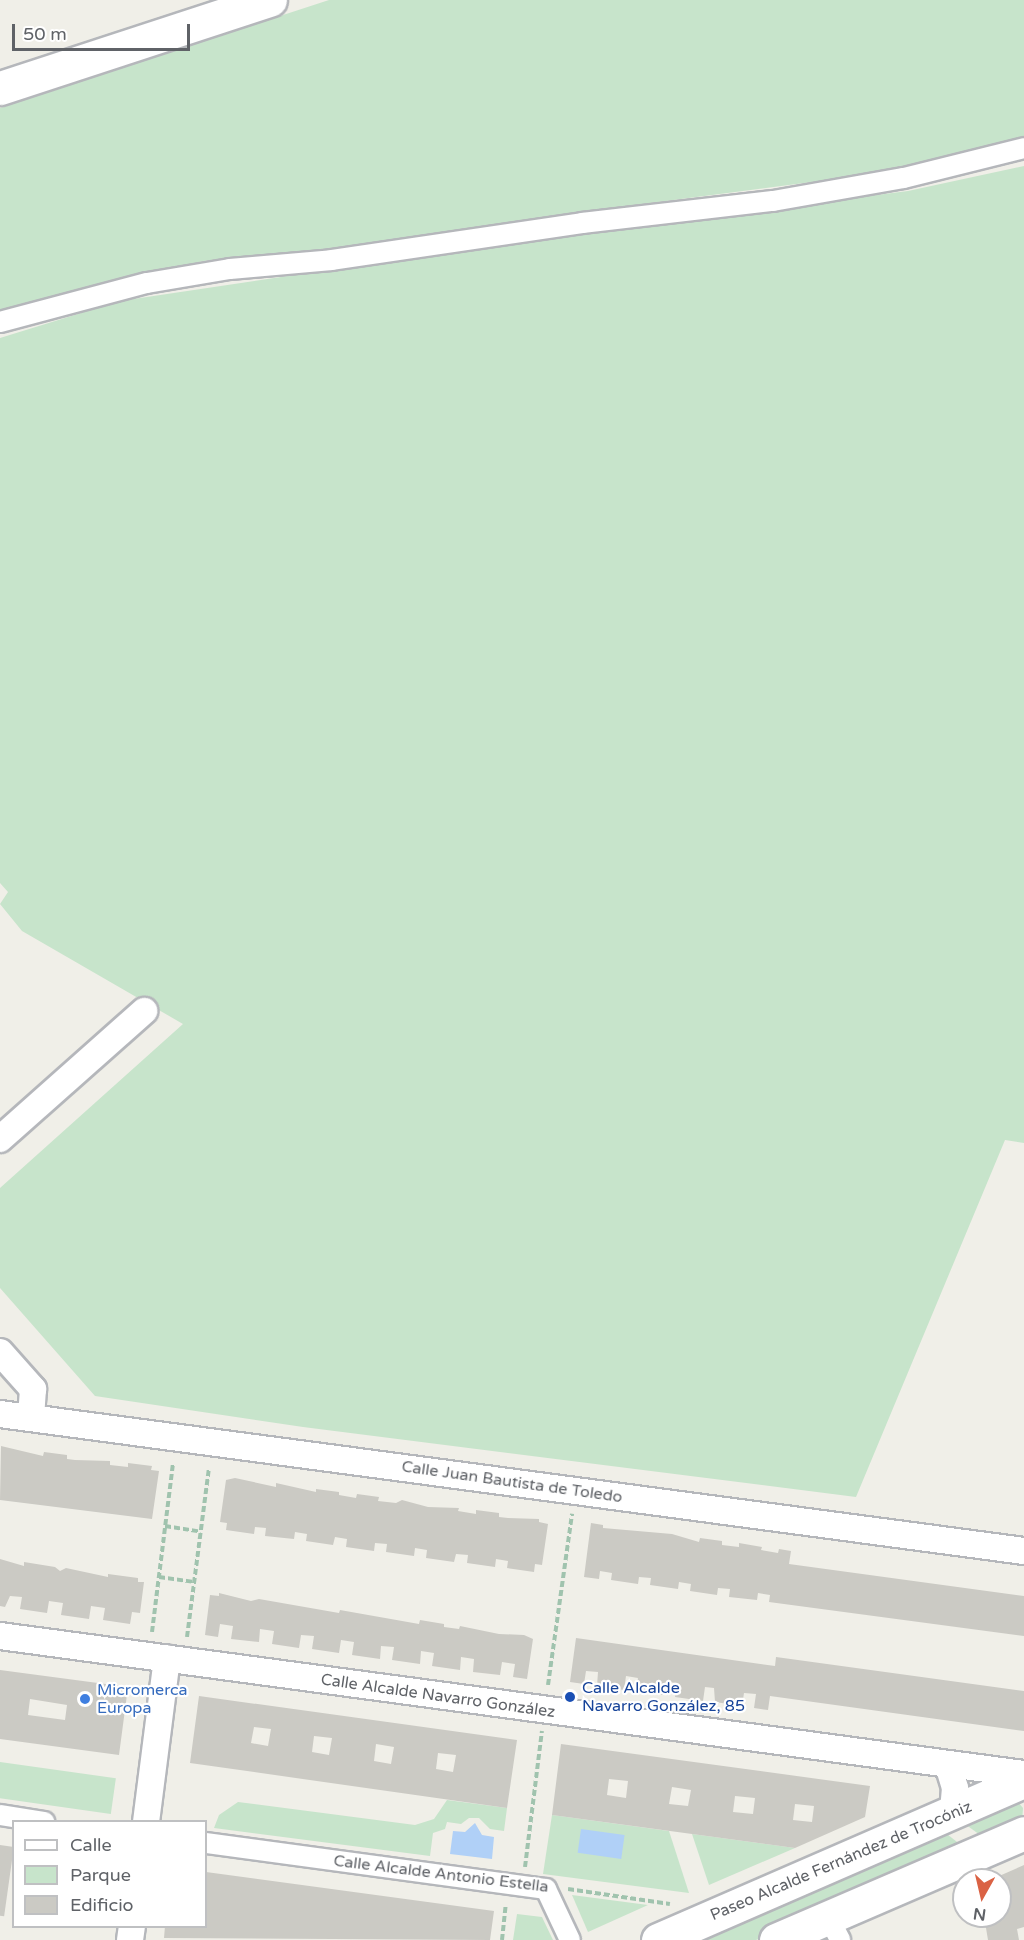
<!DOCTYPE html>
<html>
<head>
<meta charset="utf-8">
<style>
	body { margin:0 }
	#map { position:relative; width:1024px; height:1940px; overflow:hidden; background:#f0efe8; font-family:"Varela Round",sans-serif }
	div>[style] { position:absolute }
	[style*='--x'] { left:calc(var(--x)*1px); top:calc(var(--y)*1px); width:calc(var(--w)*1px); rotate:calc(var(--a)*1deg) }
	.green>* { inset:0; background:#c7e4cb; transform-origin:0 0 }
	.water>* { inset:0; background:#b0d0f7; transform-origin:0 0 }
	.building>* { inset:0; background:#cbcac4; transform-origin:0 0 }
	.path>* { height:4px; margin-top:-2px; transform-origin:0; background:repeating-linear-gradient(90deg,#a0c3ae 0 6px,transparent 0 9px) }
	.roads { filter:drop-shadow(2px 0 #b5b7bb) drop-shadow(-2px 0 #b5b7bb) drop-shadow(0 2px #b5b7bb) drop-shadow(0 -2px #b5b7bb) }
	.pedestrian>* { height:20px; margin:-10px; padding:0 10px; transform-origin:10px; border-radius:10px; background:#fff }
	.minor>* { height:26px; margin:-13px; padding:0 13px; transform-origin:13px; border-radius:13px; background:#fff }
	.tertiary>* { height:33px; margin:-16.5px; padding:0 16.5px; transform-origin:16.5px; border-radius:16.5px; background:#fff }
	.secondary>* { height:33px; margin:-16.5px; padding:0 16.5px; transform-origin:16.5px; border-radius:16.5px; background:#fff }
	.dots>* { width:16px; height:16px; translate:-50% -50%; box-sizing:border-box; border:3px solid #fff; border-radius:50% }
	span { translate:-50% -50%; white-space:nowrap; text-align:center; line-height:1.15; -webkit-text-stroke:4.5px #fff; paint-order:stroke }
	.street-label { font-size:16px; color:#5f6267 }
	.transit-label { font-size:16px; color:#164399 }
	.left { translate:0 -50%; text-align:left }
	.shop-label { font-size:16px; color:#366cbe }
	.legend { position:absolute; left:12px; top:1820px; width:195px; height:108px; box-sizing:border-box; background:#fff; border:2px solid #bfc0c2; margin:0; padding:8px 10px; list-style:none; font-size:18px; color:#5f6267 }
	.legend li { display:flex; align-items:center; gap:12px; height:30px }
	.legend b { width:30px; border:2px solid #bfc0c2 }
	.north { position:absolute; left:952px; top:1868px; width:60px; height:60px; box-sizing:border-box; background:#fff; border:2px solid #bfc0c2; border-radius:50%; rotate:188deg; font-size:16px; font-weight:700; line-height:24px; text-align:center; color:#5f6267 }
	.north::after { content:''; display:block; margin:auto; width:21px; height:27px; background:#da6244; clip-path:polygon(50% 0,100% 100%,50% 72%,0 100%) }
	.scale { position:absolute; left:12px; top:24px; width:178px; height:27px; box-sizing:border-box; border:3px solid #5f6267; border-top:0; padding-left:8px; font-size:18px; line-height:21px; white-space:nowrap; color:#5f6267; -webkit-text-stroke:4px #fff; paint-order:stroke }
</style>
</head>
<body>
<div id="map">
	<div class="green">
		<div style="clip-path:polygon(329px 0,1024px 0,1024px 137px,881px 173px,558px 215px,323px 251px,203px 261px,0 315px,0 108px)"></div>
		<div style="clip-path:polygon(1024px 166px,1024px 1143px,1005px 1140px,856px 1497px,303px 1427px,95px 1396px,0 1288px,0 1188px,183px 1024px,22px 931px,0 904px,8px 892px,0 883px,0 338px,120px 301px,577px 233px,908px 191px)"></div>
		<div style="left:0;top:1762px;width:117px;height:36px;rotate:8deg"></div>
		<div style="clip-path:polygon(447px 1800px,507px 1808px,504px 1831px,490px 1829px,479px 1818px,469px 1818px,461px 1824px,447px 1822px,445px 1829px,433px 1833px,430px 1856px,214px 1828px,219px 1815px,238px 1802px,415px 1825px,434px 1819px)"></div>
		<div style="clip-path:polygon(1018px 1802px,1023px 1808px,1022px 1822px,987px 1840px,958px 1819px)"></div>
		<div style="clip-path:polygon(552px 1815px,669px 1831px,689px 1893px,543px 1874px)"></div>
		<div style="clip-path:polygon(938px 1827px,966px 1849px,756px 1940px,678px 1940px)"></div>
		<div style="clip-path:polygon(692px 1834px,795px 1848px,709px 1885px)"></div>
		<div style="clip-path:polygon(572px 1895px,648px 1905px,588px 1932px)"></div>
		<div style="clip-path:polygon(517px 1914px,542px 1917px,553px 1940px,513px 1940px)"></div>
	</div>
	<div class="water">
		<div style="clip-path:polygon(475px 1823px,482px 1835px,494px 1837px,492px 1859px,450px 1854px,453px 1831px,465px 1832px)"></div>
		<div style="left:581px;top:1829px;width:44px;height:24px;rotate:8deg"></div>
	</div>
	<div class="building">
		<div style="clip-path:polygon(1px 1446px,43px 1456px,44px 1452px,67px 1455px,67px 1459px,75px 1460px,110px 1461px,110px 1465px,128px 1467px,128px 1463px,152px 1466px,151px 1470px,159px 1471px,152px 1519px,0 1500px)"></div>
		<div style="clip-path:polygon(235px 1478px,276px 1487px,276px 1483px,316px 1492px,316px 1489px,339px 1492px,339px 1495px,356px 1498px,357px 1494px,379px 1497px,378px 1501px,396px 1503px,402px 1500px,428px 1507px,459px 1508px,458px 1511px,476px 1514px,476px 1510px,499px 1513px,499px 1517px,508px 1518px,539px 1519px,539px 1522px,548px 1524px,542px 1565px,535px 1564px,534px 1572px,507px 1568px,508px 1561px,496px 1559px,495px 1567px,467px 1563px,468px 1555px,456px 1554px,454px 1562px,426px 1558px,427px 1550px,415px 1548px,414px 1556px,386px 1552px,387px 1544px,375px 1543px,374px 1551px,346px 1547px,347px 1539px,335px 1537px,333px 1545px,306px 1541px,307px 1534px,295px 1532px,294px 1539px,265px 1536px,266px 1528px,255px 1527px,254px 1534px,226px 1530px,227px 1523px,220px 1522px,226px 1480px)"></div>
		<div style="clip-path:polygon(591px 1523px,603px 1525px,603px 1528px,672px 1534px,699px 1542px,700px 1538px,722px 1541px,722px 1545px,739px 1547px,739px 1543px,762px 1547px,761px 1550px,778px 1553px,779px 1549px,791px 1551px,789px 1564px,1024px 1596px,1024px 1636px,769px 1602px,770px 1595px,758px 1593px,757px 1600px,729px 1597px,730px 1589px,718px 1588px,717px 1595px,690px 1591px,691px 1584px,679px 1582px,678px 1589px,650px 1585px,651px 1578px,639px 1577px,638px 1584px,611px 1580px,612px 1573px,600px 1571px,599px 1579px,584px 1577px)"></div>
		<div style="clip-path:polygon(0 1559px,24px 1566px,24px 1562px,55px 1567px,60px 1571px,66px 1568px,108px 1577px,108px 1574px,138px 1578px,138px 1582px,144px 1582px,140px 1613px,132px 1612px,130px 1624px,103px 1620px,105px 1608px,91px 1606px,89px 1619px,61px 1615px,63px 1603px,49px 1601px,47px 1613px,20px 1609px,22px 1597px,10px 1596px,5px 1607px,0 1606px)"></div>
		<div style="clip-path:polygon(219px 1593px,251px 1601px,259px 1599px,339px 1613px,340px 1610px,419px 1624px,420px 1620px,444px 1624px,444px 1627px,459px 1629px,460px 1626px,499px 1634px,524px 1635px,533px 1639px,527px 1679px,513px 1677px,515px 1664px,502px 1662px,500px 1675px,473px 1672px,474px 1659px,461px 1657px,460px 1670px,432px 1666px,434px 1653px,421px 1651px,420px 1664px,392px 1660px,394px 1647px,381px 1646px,380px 1659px,352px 1655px,354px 1642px,341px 1640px,339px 1653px,312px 1649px,314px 1636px,301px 1635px,299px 1648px,272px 1644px,274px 1631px,260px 1629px,259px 1642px,231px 1639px,233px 1626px,220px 1624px,218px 1637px,205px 1635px,210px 1595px,219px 1596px)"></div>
		<div style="clip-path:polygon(576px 1638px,775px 1666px,776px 1657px,1024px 1691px,1024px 1731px,770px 1696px,768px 1710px,754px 1708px,756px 1694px,744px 1693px,742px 1706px,715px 1702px,714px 1688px,705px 1687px,703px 1701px,675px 1697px,677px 1683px,668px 1682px,663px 1695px,635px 1691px,638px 1678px,626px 1676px,624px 1690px,597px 1686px,598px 1672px,586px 1671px,584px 1684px,570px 1682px)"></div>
		<div style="clip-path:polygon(evenodd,0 1670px,128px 1687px,119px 1755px,0 1739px,0 1670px,30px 1699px,67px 1705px,65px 1720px,28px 1715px,30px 1699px)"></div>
		<div style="clip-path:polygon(evenodd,199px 1696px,517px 1740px,507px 1808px,190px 1763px,199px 1696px,254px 1727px,271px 1729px,268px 1746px,251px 1743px,254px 1727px,199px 1696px,314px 1736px,332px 1738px,329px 1755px,312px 1752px,314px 1736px,199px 1696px,376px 1744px,394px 1747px,391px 1764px,374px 1761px,376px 1744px,199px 1696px,438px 1753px,456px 1755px,453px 1772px,436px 1769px,438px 1753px)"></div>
		<div style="clip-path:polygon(evenodd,561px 1744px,870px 1786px,865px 1817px,795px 1848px,552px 1815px,561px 1744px,609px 1779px,628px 1781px,626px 1798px,607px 1795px,609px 1779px,561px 1744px,672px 1787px,691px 1790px,688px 1806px,669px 1804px,672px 1787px,561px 1744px,735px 1796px,755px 1798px,753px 1814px,733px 1812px,735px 1796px,561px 1744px,795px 1804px,814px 1806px,812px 1822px,793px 1820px,795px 1804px)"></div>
		<div style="left:0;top:1845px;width:14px;height:70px;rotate:8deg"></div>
		<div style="clip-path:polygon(1024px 1865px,1024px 1927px,1017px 1929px,1019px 1940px,988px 1940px,984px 1916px,1000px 1916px,1000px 1880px,990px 1880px)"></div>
		<div style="clip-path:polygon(206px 1872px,494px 1911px,490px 1940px,164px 1938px,165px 1926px,206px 1926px)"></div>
	</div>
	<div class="path">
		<div style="--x:165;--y:1526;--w:36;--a:9"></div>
		<div style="--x:159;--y:1577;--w:35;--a:8"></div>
		<div style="--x:152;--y:1632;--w:170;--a:-82.9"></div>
		<div style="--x:187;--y:1637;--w:170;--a:-82.6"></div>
		<div style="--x:548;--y:1685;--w:173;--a:-82"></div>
		<div style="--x:525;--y:1867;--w:137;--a:-82.9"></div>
		<div style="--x:568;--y:1889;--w:103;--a:8.4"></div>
		<div style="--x:502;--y:1940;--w:36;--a:-84"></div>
	</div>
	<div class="roads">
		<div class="pedestrian">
			<div style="--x:0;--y:322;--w:152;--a:-14.9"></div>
			<div style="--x:147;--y:283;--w:84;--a:-9.6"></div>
			<div style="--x:230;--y:269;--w:102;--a:-5"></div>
			<div style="--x:332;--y:260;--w:253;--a:-8.4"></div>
			<div style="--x:582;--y:223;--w:192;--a:-6.6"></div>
			<div style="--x:773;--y:201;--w:133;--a:-10"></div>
			<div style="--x:904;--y:178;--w:124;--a:-14"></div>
			<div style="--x:0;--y:1815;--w:45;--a:9"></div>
			<div style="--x:206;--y:1843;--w:343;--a:7.7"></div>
			<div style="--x:546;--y:1889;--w:56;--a:64.8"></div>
			<div style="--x:828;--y:1917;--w:26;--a:62"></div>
		</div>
		<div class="minor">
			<div style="--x:0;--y:1139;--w:193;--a:-41.6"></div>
			<div style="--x:0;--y:1352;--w:50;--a:48.3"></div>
			<div style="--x:33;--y:1389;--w:29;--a:94"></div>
			<div style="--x:0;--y:1414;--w:1033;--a:7.62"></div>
			<div style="--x:0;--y:1636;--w:1033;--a:7.68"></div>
			<div style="--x:948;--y:1765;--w:24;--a:73"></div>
			<div style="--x:955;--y:1788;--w:24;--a:95"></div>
			<div style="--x:146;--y:1822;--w:165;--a:-82.7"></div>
			<div style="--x:130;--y:1940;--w:14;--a:-82"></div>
		</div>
		<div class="tertiary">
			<div style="--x:0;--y:88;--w:284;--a:-18.1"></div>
		</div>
		<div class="secondary">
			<div style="--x:658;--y:1940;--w:399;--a:-23.5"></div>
			<div style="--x:776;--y:1940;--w:270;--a:-23.3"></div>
		</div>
	</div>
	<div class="dots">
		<div style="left:570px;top:1697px;background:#1a4fb4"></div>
		<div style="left:85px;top:1699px;background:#3f7fe0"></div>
	</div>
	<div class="street-label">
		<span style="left:512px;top:1482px;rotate:8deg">Calle Juan Bautista de Toledo</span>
		<span style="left:438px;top:1696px;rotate:8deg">Calle Alcalde Navarro González</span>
		<span style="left:841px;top:1861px;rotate:-23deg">Paseo Alcalde Fernández de Trocóniz</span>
		<span style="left:441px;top:1874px;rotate:7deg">Calle Alcalde Antonio Estella</span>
	</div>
	<div class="transit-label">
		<span class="left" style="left:582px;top:1697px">Calle Alcalde<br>Navarro González, 85</span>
	</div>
	<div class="shop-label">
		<span class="left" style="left:97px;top:1699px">Micromerca<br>Europa</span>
	</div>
	<ul class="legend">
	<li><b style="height:8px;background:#fff"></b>Calle</li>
	<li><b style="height:16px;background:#c7e4cb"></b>Parque</li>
	<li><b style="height:16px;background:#cbcac4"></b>Edificio</li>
	</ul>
	<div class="north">N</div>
	<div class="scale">50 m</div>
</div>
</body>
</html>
